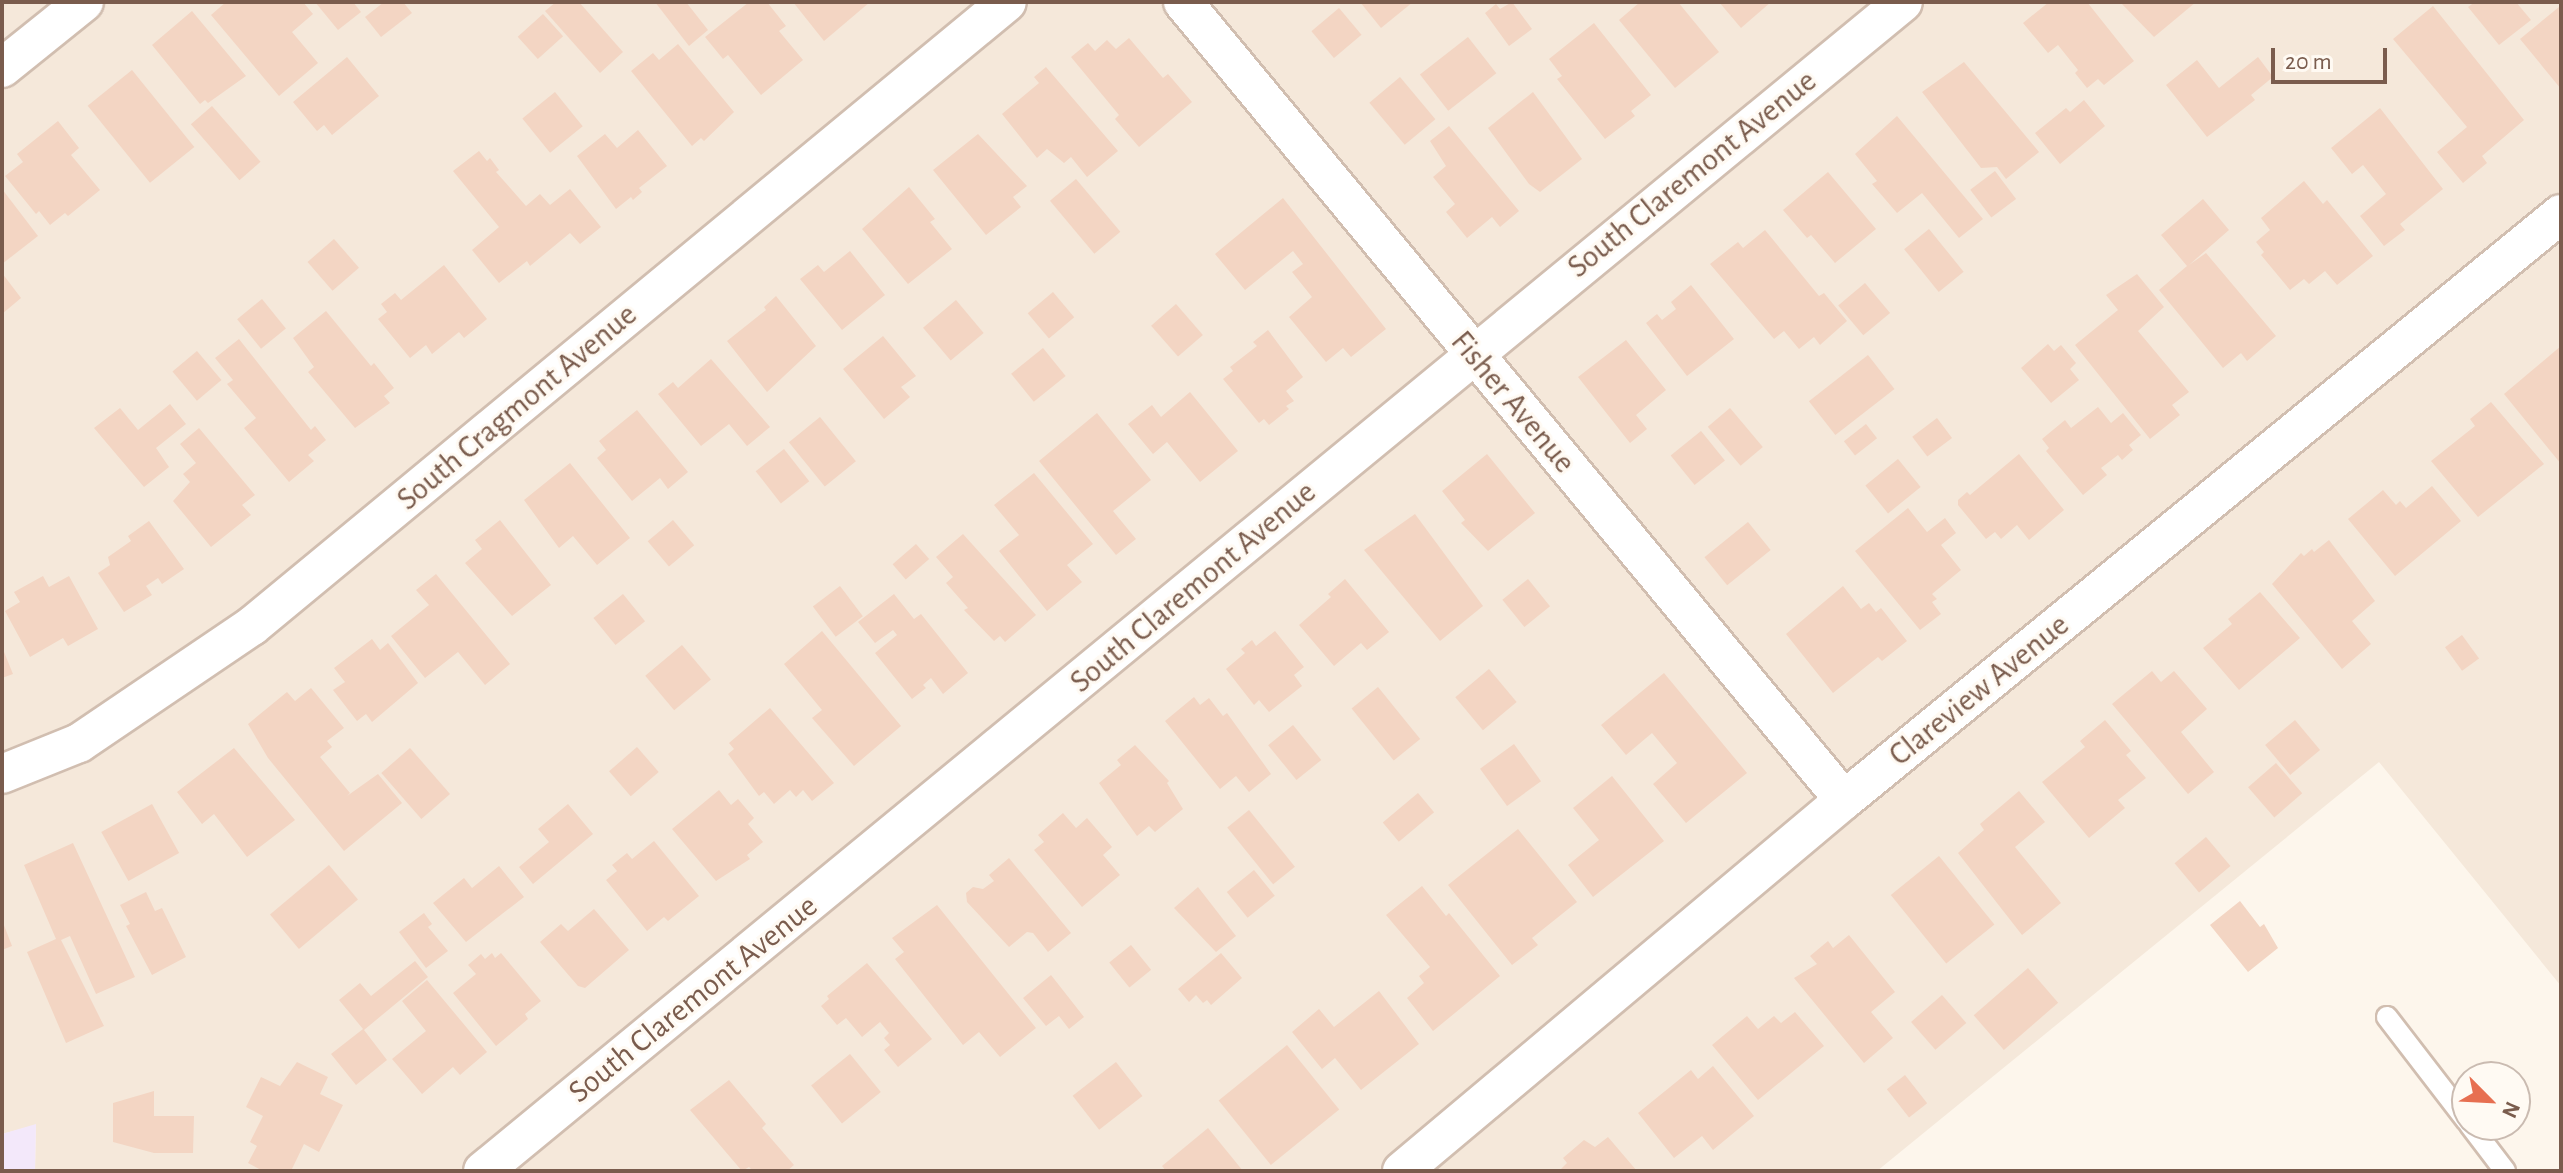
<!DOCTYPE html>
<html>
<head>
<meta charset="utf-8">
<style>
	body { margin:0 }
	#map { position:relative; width:2563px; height:1173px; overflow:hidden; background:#fdf6ec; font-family:"Alegreya Sans",sans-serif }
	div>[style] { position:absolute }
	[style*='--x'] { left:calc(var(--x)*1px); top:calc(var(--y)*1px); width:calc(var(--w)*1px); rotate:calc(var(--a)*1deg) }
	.residential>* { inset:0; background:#f5e8da }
	.education>* { inset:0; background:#f3e8fa }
	.building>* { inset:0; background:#f3d5c3; transform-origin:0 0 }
	.roads { filter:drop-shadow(2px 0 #d1beb0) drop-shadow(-2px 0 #d1beb0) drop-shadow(0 2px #d1beb0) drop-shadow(0 -2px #d1beb0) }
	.lane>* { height:20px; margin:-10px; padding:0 10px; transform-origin:10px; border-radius:10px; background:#fff }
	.street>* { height:38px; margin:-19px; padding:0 19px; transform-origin:19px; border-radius:19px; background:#fff }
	span { translate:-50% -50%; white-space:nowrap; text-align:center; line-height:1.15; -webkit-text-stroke:6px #fffaf3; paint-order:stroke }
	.street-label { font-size:32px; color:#7a5c4d }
	.frame { position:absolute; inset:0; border:4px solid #7a5c4d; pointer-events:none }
	.north { position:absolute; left:2451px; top:1061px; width:80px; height:80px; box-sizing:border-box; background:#fffaf3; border:2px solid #cabbb1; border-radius:50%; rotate:114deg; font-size:22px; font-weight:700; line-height:32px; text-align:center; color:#7a5c4d }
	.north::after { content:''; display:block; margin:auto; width:28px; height:36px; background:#e76f51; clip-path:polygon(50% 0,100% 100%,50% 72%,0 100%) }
	.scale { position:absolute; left:2271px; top:48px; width:116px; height:36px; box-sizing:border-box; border:4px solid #7a5c4d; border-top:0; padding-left:10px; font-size:24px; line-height:28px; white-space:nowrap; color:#7a5c4d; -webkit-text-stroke:6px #fffaf3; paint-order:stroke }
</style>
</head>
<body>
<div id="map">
	<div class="residential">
		<div style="clip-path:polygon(2px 2px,2561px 2px,2561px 986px,2379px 762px,1877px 1171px,35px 1171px,36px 1125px,2px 1134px)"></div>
	</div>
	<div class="education">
		<div style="clip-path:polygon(36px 1124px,35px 1171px,2px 1171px,2px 1134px)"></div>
	</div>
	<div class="building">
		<div style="clip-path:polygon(226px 2px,303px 2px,313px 14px,292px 32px,318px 63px,279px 96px,211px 15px)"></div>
		<div style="clip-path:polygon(315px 2px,353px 2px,361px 12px,338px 30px)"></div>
		<div style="clip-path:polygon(384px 2px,403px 2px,412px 13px,381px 37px,365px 17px)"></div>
		<div style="clip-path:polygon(556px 2px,579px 2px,623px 52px,600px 73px,545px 11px)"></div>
		<div style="clip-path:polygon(655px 2px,686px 2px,708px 30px,689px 46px)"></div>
		<div style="clip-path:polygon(749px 2px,767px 2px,786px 26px,779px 31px,803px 60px,761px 95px,728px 55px,723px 59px,705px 37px)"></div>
		<div style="clip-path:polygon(793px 2px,870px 2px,824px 41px)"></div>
		<div style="clip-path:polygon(1360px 2px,1413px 2px,1381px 28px)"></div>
		<div style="clip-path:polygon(1512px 2px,1532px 29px,1509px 46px,1485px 13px,1496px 4px,1500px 9px)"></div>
		<div style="clip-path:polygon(1640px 2px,1678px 2px,1719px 52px,1675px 88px,1619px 20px)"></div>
		<div style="clip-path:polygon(1719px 2px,1771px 2px,1741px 28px)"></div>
		<div style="clip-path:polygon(2049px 2px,2087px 2px,2134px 61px,2104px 85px,2098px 79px,2087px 88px,2075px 73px,2078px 70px,2058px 45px,2048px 53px,2023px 23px)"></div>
		<div style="clip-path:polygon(2120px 2px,2196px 2px,2154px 37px)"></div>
		<div style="clip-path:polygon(2475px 2px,2516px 2px,2531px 20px,2499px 45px,2468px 7px)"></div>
		<div style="clip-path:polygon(2433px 6px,2524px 120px,2482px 156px,2487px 163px,2463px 183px,2437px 152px,2467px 127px,2393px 39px)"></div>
		<div style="clip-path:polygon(2559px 7px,2561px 9px,2561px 89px,2520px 39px)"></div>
		<div style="left:1339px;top:8px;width:35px;height:36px;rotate:50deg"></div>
		<div style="clip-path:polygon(192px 11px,246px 76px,208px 103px,205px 100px,200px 104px,152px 45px)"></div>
		<div style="left:543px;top:14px;width:30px;height:34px;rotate:48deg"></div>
		<div style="clip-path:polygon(1594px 23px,1651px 95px,1631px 111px,1635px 116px,1605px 139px,1557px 79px,1562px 76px,1549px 59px)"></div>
		<div style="left:1468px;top:37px;width:46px;height:61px;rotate:52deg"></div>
		<div style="clip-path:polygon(1129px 38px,1163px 78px,1168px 74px,1192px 102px,1139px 147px,1115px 119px,1119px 115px,1071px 57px,1088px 43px,1095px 51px,1107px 40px,1116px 49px)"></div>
		<div style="clip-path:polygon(678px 44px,734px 112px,704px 141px,701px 138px,692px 146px,631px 71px,653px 53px,659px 60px)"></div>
		<div style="clip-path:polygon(347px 57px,379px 96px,332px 135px,324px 125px,317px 131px,293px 102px)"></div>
		<div style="clip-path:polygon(2258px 57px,2273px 77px,2251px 95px,2255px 100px,2207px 137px,2166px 85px,2197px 60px,2219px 88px)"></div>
		<div style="clip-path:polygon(1964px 62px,2039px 152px,2006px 179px,1997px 167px,1981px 168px,1922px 92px)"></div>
		<div style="clip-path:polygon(1046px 67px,1118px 151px,1087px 177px,1071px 157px,1064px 163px,1047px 149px,1037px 158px,1002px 114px,1039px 83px,1034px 77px)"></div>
		<div style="left:132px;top:70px;width:99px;height:57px;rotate:51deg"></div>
		<div style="left:1400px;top:77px;width:55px;height:40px;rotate:50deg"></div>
		<div style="left:555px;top:92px;width:44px;height:42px;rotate:51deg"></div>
		<div style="clip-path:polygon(1533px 92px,1582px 159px,1540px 192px,1529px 184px,1488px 128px)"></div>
		<div style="clip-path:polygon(2084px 100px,2105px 126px,2060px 164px,2035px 133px,2066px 108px,2070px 112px)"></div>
		<div style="left:212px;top:106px;width:74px;height:28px;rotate:49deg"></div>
		<div style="clip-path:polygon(2380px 108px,2443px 189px,2400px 224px,2405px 230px,2384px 246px,2360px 216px,2386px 194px,2363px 165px,2352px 174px,2331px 148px)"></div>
		<div style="clip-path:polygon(1897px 116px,1983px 219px,1959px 238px,1922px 193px,1897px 213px,1872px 184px,1877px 181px,1855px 154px)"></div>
		<div style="clip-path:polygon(58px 121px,79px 148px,71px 155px,100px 190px,68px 216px,65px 213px,50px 225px,39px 211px,36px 214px,5px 176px,23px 162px,17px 154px)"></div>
		<div style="clip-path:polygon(1449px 126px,1519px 211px,1500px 227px,1492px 217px,1467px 238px,1446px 212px,1455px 204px,1433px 177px,1446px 166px,1430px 141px)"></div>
		<div style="clip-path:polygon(638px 130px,667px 166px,639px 188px,642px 192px,633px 200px,631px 197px,616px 209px,577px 156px,605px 134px,617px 148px)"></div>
		<div style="clip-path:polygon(978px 134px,1027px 186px,1013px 197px,1021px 207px,986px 235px,933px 170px)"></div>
		<div style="clip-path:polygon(479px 151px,487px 161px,490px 158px,499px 170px,496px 172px,526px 206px,540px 194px,550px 205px,570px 189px,601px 227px,580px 244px,570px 233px,530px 266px,527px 261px,499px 283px,472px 250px,499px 227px,453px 171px)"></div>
		<div style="left:1995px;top:171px;width:35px;height:31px;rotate:53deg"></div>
		<div style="clip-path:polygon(1828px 172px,1876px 229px,1835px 263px,1811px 235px,1807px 238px,1783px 210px)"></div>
		<div style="left:1076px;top:179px;width:69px;height:34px;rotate:50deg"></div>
		<div style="clip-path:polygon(2304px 181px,2323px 204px,2327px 200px,2373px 256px,2337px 285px,2325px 271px,2309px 284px,2304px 279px,2290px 290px,2261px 255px,2264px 252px,2256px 242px,2270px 230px,2261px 218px)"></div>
		<div style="clip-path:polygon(909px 187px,935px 219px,930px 222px,952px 249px,908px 284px,862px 229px)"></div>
		<div style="clip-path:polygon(2px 189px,38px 236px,2px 264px)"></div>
		<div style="clip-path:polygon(1283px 198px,1386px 329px,1351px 357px,1343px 348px,1326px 362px,1289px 317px,1312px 297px,1292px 272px,1303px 264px,1293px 251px,1245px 290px,1215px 254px)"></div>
		<div style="clip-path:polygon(2203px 199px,2229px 230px,2189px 265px,2206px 253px,2276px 336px,2247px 361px,2241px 353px,2223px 368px,2159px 290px,2187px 266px,2161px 235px)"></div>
		<div style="left:1929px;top:229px;width:55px;height:32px;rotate:51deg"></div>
		<div style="clip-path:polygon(1765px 230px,1819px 296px,1824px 293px,1847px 321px,1820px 345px,1814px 337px,1799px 349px,1784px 331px,1774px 339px,1710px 264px,1738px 242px,1743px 248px)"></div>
		<div style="left:334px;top:239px;width:38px;height:35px;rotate:49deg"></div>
		<div style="clip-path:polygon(850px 251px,885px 295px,842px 330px,800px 279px,818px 265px,824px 272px)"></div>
		<div style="clip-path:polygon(444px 265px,487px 319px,464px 338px,459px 332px,432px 354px,426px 345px,410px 358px,378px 319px,387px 312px,381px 304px,395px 293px,401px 300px)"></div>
		<div style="clip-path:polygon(2px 273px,21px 298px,2px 314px)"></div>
		<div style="clip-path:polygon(2137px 274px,2164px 307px,2138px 331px,2189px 392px,2172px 405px,2180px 415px,2150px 439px,2075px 345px,2118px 310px,2106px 295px)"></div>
		<div style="left:1865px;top:283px;width:39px;height:35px;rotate:50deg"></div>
		<div style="clip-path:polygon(1691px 285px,1734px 339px,1687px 376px,1646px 323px,1657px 314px,1662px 320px,1676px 309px,1671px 302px)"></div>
		<div style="left:1053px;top:292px;width:33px;height:33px;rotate:50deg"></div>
		<div style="clip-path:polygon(776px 296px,816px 346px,767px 392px,727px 341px,766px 310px,764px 307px)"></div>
		<div style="left:262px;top:299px;width:38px;height:32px;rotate:51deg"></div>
		<div style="left:956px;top:300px;width:43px;height:43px;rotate:50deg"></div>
		<div style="left:1176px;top:304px;width:41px;height:33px;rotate:49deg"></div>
		<div style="clip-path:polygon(326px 311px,371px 366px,374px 363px,394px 388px,384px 396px,390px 403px,355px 428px,308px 372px,314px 367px,293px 338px)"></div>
		<div style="clip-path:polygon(1268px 330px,1303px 377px,1286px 391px,1294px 401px,1286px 406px,1289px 409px,1269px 425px,1264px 419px,1259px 423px,1223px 379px,1233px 371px,1230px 367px,1257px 346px,1253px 342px)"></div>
		<div style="clip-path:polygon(883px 336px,916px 376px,901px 387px,910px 397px,884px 419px,843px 369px)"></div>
		<div style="clip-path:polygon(239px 339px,311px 430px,315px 426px,326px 440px,308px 455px,314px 461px,289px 482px,244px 428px,256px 418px,227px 384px,233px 380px,215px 358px)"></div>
		<div style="clip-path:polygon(1626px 340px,1666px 390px,1636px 415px,1647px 429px,1630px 443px,1578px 377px)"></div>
		<div style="clip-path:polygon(2048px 344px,2054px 351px,2061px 345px,2076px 363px,2070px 369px,2079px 380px,2051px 403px,2021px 368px)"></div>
		<div style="clip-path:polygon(2561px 346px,2561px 464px,2504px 394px)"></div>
		<div style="left:1043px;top:348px;width:36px;height:41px;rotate:51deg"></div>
		<div style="left:197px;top:351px;width:38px;height:32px;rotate:50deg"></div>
		<div style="left:1868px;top:355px;width:43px;height:75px;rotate:52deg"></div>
		<div style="clip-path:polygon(711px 359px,770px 427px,747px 446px,729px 424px,701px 446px,658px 394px,673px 382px,678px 388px)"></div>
		<div style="clip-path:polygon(1190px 392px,1238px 451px,1200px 482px,1167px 442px,1153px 454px,1128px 424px,1152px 405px,1161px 417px)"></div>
		<div style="clip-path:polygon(2491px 402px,2544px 464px,2478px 517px,2431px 461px,2475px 426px,2470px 419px)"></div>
		<div style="clip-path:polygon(170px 404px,186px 424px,156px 448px,169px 467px,144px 487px,94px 428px,120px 408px,138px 430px)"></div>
		<div style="clip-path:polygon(2098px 407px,2111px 423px,2123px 413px,2141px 435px,2129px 445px,2133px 450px,2122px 460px,2118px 455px,2101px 468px,2107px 475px,2083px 495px,2046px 451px,2049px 448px,2042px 439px,2065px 420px,2071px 428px)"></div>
		<div style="left:1730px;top:408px;width:51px;height:29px;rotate:50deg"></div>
		<div style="clip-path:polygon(637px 410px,688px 472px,668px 489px,660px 478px,632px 501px,597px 458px,606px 450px,599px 441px)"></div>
		<div style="clip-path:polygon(1097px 413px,1151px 480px,1113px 511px,1136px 539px,1116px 555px,1039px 461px)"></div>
		<div style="left:820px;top:417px;width:57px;height:40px;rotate:51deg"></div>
		<div style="left:1937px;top:418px;width:25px;height:31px;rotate:53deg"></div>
		<div style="left:1866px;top:424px;width:18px;height:28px;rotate:52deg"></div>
		<div style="clip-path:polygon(199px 428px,255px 495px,242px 505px,251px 515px,211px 547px,173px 501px,190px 482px,183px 474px,196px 463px,180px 444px)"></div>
		<div style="left:1701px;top:431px;width:38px;height:39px;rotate:51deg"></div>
		<div style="left:784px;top:449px;width:41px;height:36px;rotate:52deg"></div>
		<div style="clip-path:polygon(1487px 454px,1535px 513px,1488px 551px,1461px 523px,1465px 520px,1442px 491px)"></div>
		<div style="clip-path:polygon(2019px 454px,2064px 510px,2029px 540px,2017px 525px,2001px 539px,1995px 532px,1986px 539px,1958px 505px,1958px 500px,1967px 492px,1970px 495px)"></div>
		<div style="left:1898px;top:459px;width:36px;height:42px;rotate:51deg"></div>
		<div style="clip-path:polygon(570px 463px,630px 538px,597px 565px,573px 536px,559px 548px,524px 500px)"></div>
		<div style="clip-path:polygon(1034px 473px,1093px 544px,1067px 565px,1082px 582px,1047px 611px,999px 551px,1019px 535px,994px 505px)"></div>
		<div style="clip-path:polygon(2432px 486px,2461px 521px,2395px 576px,2348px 519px,2383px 490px,2396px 505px,2400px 501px,2406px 508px)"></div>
		<div style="clip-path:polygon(1908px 508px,1927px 532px,1945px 518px,1956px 533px,1941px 545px,1961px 570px,1932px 594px,1937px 599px,1932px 602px,1941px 614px,1920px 630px,1855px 551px)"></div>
		<div style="clip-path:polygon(1415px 514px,1483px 606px,1440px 641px,1364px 550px)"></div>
		<div style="clip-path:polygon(500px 520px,551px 585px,512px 616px,465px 563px,482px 549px,475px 540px)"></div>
		<div style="left:673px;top:520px;width:33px;height:33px;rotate:50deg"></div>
		<div style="clip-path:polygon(149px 521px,184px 569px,162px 584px,158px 578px,146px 586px,152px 595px,124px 612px,98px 573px,110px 565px,108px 557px,131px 541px,128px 536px)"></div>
		<div style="left:1748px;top:522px;width:36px;height:56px;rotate:51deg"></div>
		<div style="clip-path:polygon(963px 534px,1036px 615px,1005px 642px,1000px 636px,994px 641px,964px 610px,968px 608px,946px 583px,953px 577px,936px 557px)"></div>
		<div style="clip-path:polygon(2329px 540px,2375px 601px,2352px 621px,2371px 644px,2342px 669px,2272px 584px,2301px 553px,2304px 556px,2312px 549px,2314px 552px)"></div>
		<div style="left:916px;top:544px;width:20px;height:31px;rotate:49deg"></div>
		<div style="clip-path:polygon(436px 574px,510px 664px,485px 685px,458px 652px,425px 678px,391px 636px,429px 605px,416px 590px)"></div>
		<div style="clip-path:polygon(43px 576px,49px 587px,69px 576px,98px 629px,68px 646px,63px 638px,30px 657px,5px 611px,20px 602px,14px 592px)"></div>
		<div style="clip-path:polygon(1345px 579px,1389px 632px,1367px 650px,1361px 643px,1334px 666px,1299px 625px,1331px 597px,1328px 594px)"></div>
		<div style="left:1528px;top:579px;width:35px;height:33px;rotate:51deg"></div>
		<div style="left:840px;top:586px;width:38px;height:34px;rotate:53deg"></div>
		<div style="clip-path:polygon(1843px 586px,1861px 609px,1869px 603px,1876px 612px,1881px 608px,1907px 641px,1882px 661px,1878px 657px,1833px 693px,1786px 634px)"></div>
		<div style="clip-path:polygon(2260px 592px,2300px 638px,2239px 690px,2203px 648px,2232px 624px,2228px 619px)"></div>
		<div style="left:623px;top:594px;width:35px;height:38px;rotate:51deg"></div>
		<div style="clip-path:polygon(894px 594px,914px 619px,921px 614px,968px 673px,943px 694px,931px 678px,923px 685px,926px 688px,912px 699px,875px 653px,897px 635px,893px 630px,875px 643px,858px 622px)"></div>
		<div style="clip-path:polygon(822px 631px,901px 726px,854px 766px,812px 718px,822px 710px,784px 664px)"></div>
		<div style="clip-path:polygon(1275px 631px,1304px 667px,1294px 675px,1302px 686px,1269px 712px,1259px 700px,1254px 705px,1226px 669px,1245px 653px,1241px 649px,1252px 640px,1256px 646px)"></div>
		<div style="left:2462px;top:635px;width:29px;height:21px;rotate:54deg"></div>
		<div style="clip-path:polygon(372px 639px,380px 650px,388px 643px,418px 683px,372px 722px,366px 714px,357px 721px,333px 690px,345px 682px,334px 668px)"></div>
		<div style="left:682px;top:645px;width:45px;height:48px;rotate:50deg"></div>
		<div style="clip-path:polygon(2px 647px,13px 674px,2px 678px)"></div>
		<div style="left:1489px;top:669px;width:43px;height:44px;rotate:50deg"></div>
		<div style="clip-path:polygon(2152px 671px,2161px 682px,2174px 671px,2207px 709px,2181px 732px,2214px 772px,2188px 794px,2112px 704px)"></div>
		<div style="clip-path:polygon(1664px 673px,1747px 773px,1686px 823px,1653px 784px,1677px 763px,1652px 733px,1626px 755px,1601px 725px)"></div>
		<div style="left:1378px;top:687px;width:67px;height:34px;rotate:51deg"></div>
		<div style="clip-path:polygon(311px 688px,344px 728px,327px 741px,332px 747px,320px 757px,350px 793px,347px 796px,378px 774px,402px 803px,344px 851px,268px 758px,248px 724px,287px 692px,295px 701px)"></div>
		<div style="clip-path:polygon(1194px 697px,1200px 705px,1209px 698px,1223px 716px,1227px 713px,1271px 774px,1249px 792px,1236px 776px,1220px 789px,1165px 721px)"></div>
		<div style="clip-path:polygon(770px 708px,834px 783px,812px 801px,803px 790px,796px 797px,790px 790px,774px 804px,764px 792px,759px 796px,728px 754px,734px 749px,729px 743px)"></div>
		<div style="clip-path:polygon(2105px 720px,2131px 751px,2126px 755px,2146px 778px,2118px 800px,2125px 808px,2089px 838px,2042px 782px,2085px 747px,2080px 741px)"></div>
		<div style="left:2295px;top:720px;width:39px;height:39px;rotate:50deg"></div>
		<div style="left:1293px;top:725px;width:45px;height:32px;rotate:51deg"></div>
		<div style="left:1514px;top:744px;width:46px;height:42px;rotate:54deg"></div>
		<div style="clip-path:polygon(1135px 745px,1169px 781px,1167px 783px,1183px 809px,1155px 832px,1149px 826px,1137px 836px,1099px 783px,1121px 765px,1117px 760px)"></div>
		<div style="left:637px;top:747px;width:33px;height:37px;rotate:49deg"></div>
		<div style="clip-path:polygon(234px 748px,295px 820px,247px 857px,214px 814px,202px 824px,177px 792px)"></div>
		<div style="left:410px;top:748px;width:61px;height:38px;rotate:49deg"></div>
		<div style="left:2276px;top:763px;width:40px;height:37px;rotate:49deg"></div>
		<div style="clip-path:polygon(1612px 776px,1664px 841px,1593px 897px,1568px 865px,1599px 840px,1573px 808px)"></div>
		<div style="clip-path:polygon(719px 790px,731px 805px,738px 799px,754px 818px,748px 824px,763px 842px,747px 855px,750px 859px,716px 881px,672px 829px)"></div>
		<div style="clip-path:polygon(2019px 791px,2045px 822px,2015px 847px,2061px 903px,2022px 935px,1958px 853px,1984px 830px,1980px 824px)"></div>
		<div style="left:1418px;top:793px;width:25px;height:46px;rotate:50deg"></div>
		<div style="left:152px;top:804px;width:56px;height:58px;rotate:61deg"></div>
		<div style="clip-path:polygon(568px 804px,593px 834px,533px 884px,519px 867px,549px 842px,538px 829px)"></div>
		<div style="left:1249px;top:810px;width:73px;height:28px;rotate:51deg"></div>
		<div style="clip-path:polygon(1063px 813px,1076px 828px,1087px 818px,1112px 847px,1103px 855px,1120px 875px,1082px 907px,1034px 850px,1044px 842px,1038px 835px)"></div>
		<div style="clip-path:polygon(1518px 829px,1577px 902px,1532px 938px,1538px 945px,1512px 965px,1448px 885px)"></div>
		<div style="left:2206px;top:837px;width:38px;height:41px;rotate:50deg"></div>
		<div style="clip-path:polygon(654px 841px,699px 896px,668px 921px,664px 917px,647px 931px,606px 880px,617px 871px,612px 865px,627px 853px,632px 859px)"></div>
		<div style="clip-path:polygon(73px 843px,135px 977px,96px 994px,70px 936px,61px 940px,104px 1026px,66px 1043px,27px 952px,56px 939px,24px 865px)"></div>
		<div style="left:1939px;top:856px;width:88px;height:62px;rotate:51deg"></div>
		<div style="clip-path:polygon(1009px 858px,1071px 933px,1048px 952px,1033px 933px,1027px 932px,1009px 947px,967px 902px,966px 893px,973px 887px,983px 889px,994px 881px,989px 875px)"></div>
		<div style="left:329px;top:865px;width:45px;height:77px;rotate:50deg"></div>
		<div style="clip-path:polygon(499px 866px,524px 897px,466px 942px,433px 903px,464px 878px,472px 888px)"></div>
		<div style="left:1254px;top:870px;width:33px;height:35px;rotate:51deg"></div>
		<div style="clip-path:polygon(1422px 886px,1446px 916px,1449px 913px,1500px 976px,1433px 1031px,1407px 998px,1424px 983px,1419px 976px,1430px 967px,1386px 915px)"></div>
		<div style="clip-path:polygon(1198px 887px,1236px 936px,1216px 952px,1174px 908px)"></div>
		<div style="clip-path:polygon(146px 892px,155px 911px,162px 908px,186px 957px,152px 975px,126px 926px,130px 924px,120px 905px)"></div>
		<div style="clip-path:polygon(2240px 901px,2260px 927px,2264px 924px,2278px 948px,2248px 972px,2210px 925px)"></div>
		<div style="clip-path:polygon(937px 905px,1036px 1028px,1000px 1057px,979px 1032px,963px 1045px,895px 959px,904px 952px,892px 938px)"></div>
		<div style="clip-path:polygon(594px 909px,629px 950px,585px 988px,578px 986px,540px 942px,561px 924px,568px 931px)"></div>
		<div style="clip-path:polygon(424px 913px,432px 924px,428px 927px,448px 951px,426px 968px,399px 932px)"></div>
		<div style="clip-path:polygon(2px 920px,12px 946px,2px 950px)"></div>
		<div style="clip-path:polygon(1849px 935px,1895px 992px,1871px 1012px,1893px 1038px,1864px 1063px,1794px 978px,1817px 964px,1810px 956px,1828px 941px,1833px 948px)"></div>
		<div style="left:1131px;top:945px;width:32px;height:28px;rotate:51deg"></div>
		<div style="clip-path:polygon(492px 953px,495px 958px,501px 953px,541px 1001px,525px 1014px,528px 1019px,496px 1046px,453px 993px,476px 974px,468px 965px,481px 954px,485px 959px)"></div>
		<div style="clip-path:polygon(1221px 953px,1242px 978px,1211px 1005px,1207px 1000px,1203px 1003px,1196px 995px,1189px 1002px,1178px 989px)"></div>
		<div style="clip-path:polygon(415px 961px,428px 977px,364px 1030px,387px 1060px,356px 1085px,331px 1054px,363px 1029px,339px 1000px,360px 983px,371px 996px)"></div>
		<div style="clip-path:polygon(867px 963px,932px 1039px,898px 1067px,884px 1050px,890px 1045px,884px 1038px,889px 1033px,880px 1022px,862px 1037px,846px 1018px,837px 1025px,821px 1006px,829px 999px,827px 996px)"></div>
		<div style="left:2028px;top:968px;width:46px;height:72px;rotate:49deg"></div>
		<div style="clip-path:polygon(1051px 975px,1084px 1017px,1069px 1029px,1059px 1016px,1046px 1026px,1023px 998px)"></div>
		<div style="clip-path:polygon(427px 980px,487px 1052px,460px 1075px,453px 1067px,422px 1094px,392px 1059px,426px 1031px,402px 1001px)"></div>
		<div style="clip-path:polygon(1379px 991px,1419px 1044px,1361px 1090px,1335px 1058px,1322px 1069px,1292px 1032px,1319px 1009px,1334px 1027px)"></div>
		<div style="left:1942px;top:995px;width:37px;height:41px;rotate:49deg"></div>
		<div style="clip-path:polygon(1795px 1012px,1824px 1046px,1758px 1100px,1712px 1045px,1747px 1016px,1758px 1029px,1774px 1016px,1781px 1023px)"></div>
		<div style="left:1287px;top:1045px;width:83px;height:88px;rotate:51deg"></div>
		<div style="left:850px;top:1054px;width:49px;height:50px;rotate:51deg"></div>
		<div style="clip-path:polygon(297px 1062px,328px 1077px,320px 1094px,343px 1105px,319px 1152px,304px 1144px,291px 1171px,263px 1171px,248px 1163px,257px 1146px,250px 1142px,263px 1116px,246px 1107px,261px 1077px,280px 1086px)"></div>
		<div style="left:1116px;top:1062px;width:43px;height:55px;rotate:52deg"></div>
		<div style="clip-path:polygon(1713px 1066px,1754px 1116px,1713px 1150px,1702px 1136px,1674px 1158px,1638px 1113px,1691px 1070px,1698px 1079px)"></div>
		<div style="left:1905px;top:1075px;width:36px;height:23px;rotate:52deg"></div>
		<div style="clip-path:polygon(729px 1080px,766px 1124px,762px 1128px,794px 1165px,787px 1171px,753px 1171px,749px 1167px,742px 1171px,690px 1110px)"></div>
		<div style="clip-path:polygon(154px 1091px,154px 1116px,194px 1116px,193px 1153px,154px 1153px,113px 1142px,113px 1103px)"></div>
		<div style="clip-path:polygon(1208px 1128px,1243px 1171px,1166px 1171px,1162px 1166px)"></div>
		<div style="clip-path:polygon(1608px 1137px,1637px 1171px,1559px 1171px,1567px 1163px,1563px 1158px,1584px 1140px,1595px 1147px)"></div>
	</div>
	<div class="roads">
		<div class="lane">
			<div style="--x:2387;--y:1017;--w:131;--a:52.4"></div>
			<div style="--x:2470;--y:1125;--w:58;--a:52.7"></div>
		</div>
		<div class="street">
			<div style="--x:1183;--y:2;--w:1036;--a:50.36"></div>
			<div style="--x:2;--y:68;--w:105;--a:-38.8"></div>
			<div style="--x:2;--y:774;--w:83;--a:-21.9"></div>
			<div style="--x:79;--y:743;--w:209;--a:-34.1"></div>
			<div style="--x:252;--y:626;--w:979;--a:-39.57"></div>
			<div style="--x:483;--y:1171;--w:1839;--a:-39.46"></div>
			<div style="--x:1402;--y:1171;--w:577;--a:-40.01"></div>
			<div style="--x:1844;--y:800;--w:926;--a:-39.26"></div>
		</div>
	</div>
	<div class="street-label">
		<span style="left:1692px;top:174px;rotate:-39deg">South Claremont Avenue</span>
		<span style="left:1513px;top:402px;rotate:50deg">Fisher Avenue</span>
		<span style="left:517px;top:407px;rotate:-40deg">South Cragmont Avenue</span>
		<span style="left:1193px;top:587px;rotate:-40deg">South Claremont Avenue</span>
		<span style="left:1979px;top:690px;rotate:-39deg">Clareview Avenue</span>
		<span style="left:693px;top:999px;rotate:-39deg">South Claremont Avenue</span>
	</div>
	<div class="frame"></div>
	<div class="north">N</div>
	<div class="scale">20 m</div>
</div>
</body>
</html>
